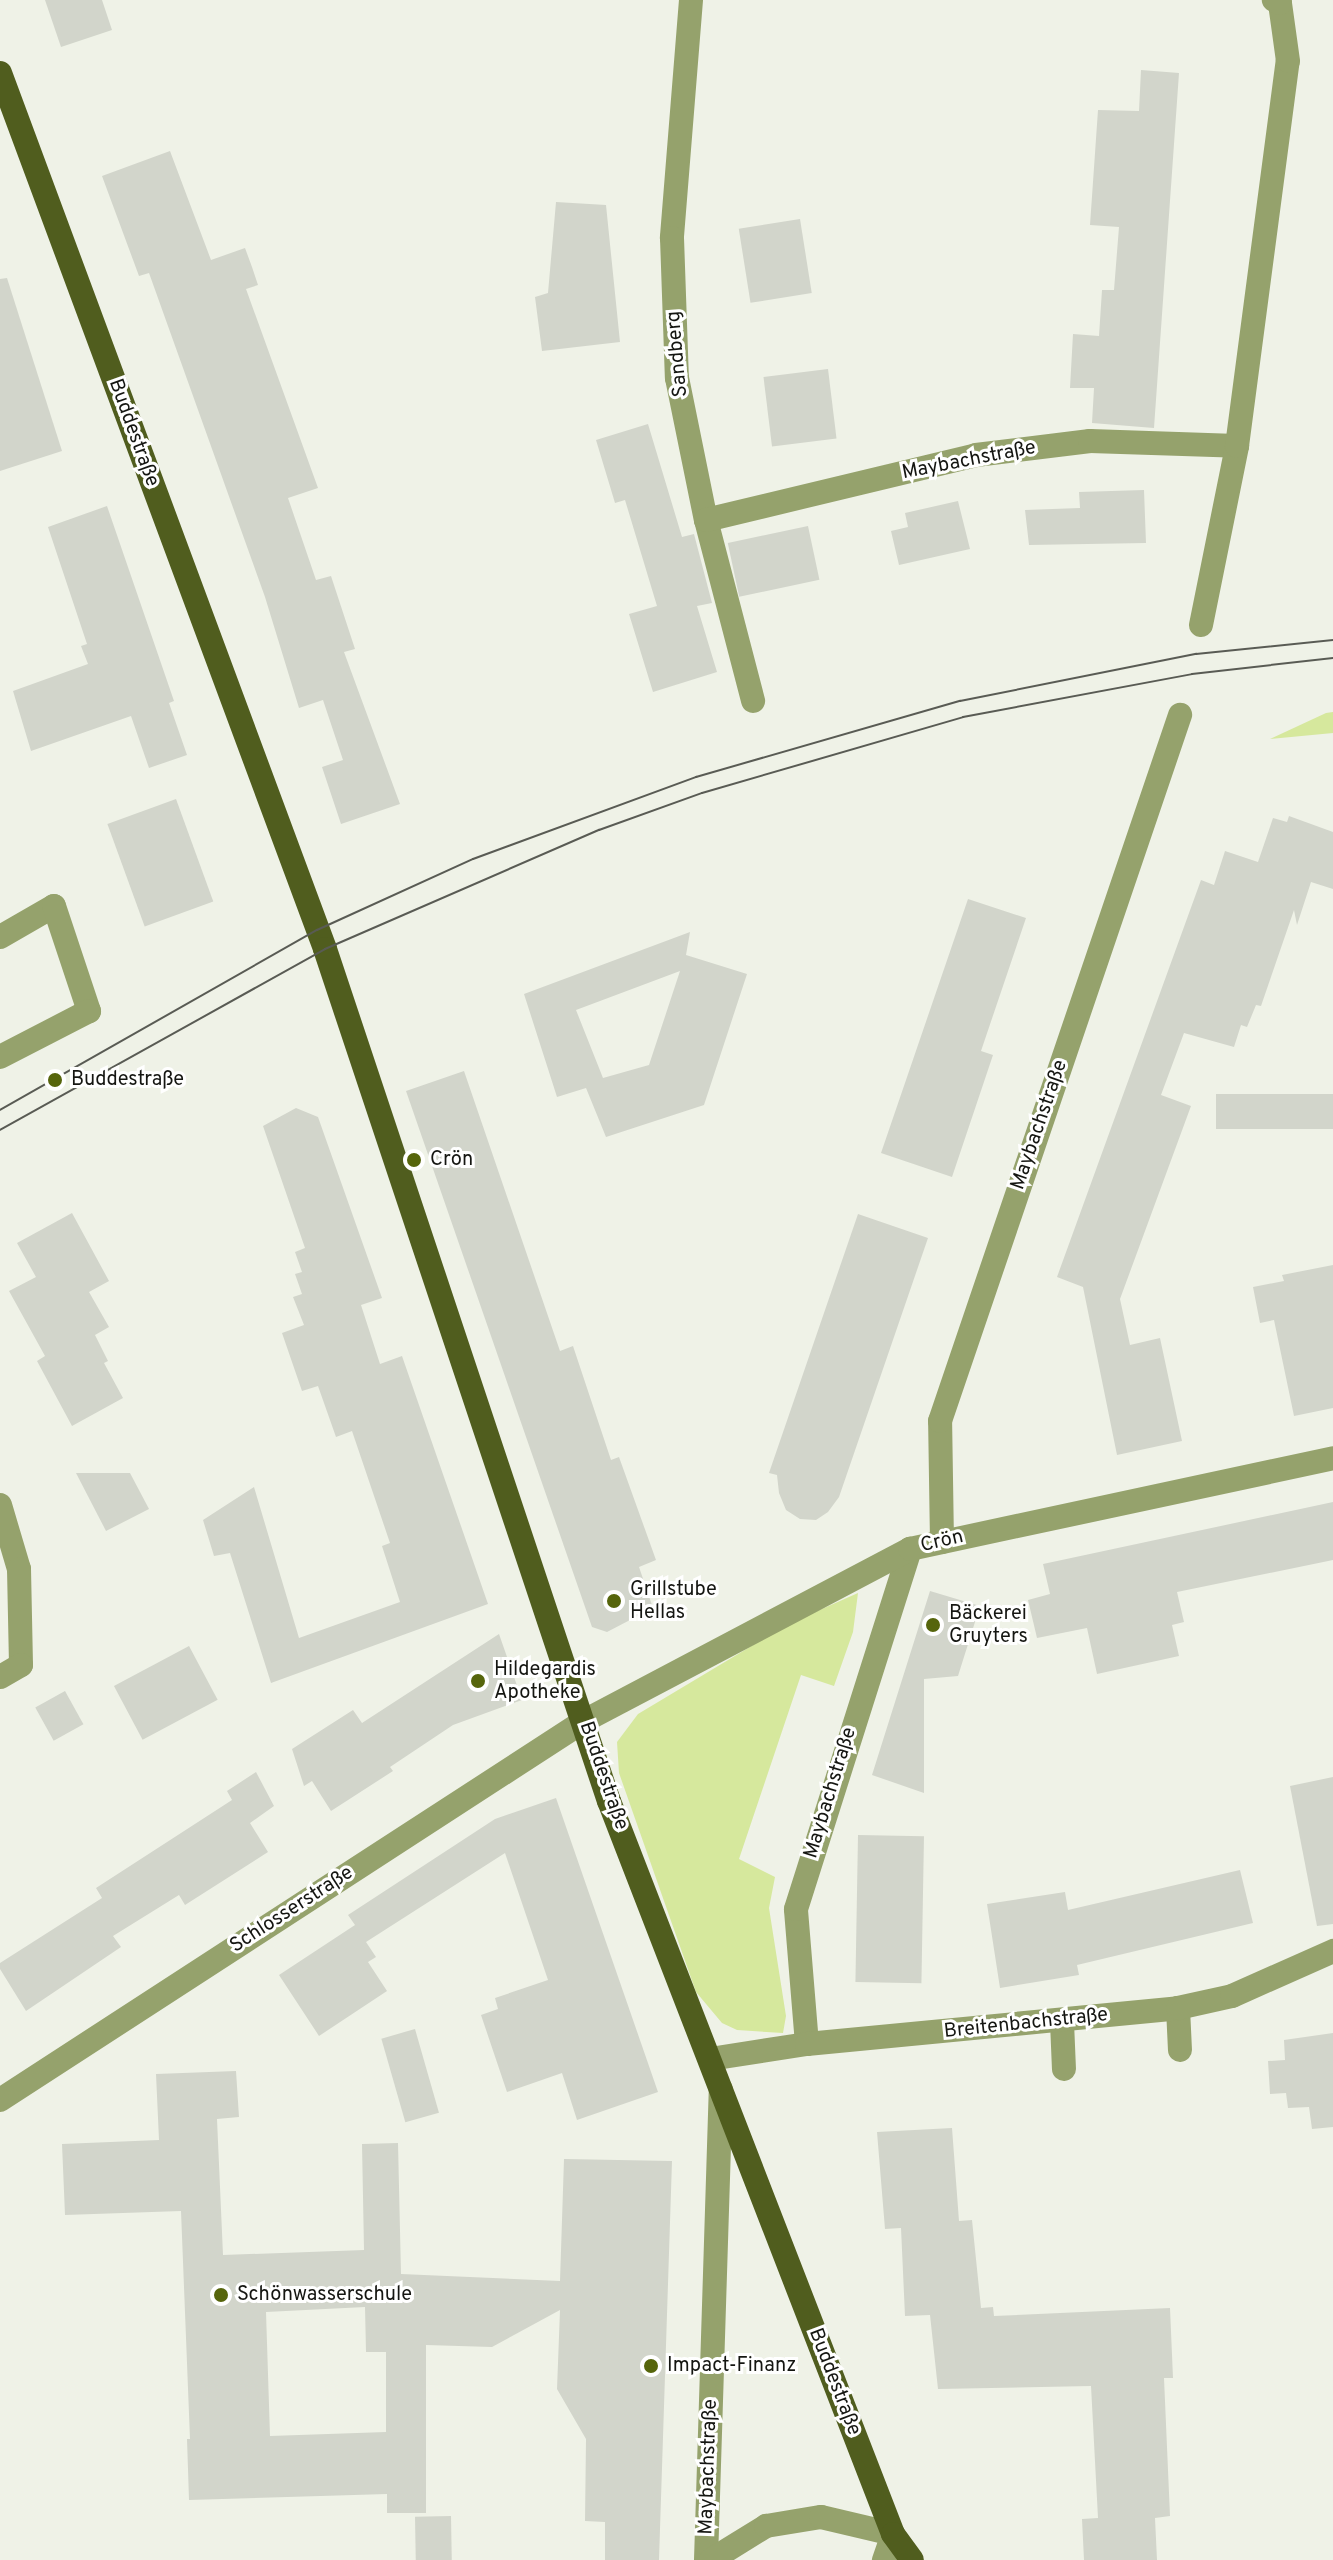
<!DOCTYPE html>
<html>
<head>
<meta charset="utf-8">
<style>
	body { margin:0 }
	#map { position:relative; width:1333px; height:2560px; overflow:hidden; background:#eff2e7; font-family:Overpass,sans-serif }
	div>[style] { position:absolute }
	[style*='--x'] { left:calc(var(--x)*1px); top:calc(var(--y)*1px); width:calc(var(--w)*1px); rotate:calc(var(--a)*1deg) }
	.green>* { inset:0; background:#d6e89d }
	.building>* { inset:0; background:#d2d5cb; transform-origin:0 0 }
	.minor>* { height:24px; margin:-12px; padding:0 12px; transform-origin:12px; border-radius:12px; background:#95a26c }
	.major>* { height:24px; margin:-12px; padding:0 12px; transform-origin:12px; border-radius:12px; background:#505d1e }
	.tram>* { height:2px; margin:-1px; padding:0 1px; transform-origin:1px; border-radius:1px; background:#595b54 }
	.dots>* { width:22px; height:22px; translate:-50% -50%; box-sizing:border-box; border:4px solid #fff; border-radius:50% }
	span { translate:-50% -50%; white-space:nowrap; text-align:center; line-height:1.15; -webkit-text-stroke:6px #fff; paint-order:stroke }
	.street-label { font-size:20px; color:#151612 }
	.poi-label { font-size:20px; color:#151612 }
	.left { translate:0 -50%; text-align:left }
</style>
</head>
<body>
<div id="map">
	<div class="green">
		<div style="clip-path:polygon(1333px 712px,1333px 733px,1270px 739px,1326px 713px)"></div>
		<div style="clip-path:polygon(858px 1593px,853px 1632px,834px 1686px,801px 1675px,739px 1859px,775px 1877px,769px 1908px,786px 2016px,783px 2033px,737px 2030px,722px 2023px,696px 1992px,619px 1773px,617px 1742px,638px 1714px,788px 1624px)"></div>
	</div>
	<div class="building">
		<div style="clip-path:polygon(45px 0,102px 0,112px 30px,61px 47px)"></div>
		<div style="clip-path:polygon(1141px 70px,1179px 73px,1154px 428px,1092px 423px,1094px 388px,1070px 388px,1073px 334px,1099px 336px,1102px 290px,1114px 290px,1119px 227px,1090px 225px,1098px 110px,1139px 111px)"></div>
		<div style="clip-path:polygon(170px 151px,211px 260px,245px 248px,252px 267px,258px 285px,246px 289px,318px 488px,288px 498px,316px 580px,331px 576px,355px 649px,344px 652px,400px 804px,341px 824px,322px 767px,343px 760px,323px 700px,299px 708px,265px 597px,149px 273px,139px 276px,102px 176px)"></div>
		<div style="clip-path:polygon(556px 202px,606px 205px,620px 342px,542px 351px,535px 297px,548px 293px)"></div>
		<div style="left:800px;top:219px;width:75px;height:62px;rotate:81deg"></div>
		<div style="clip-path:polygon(7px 278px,62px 451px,0 471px,0 279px)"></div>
		<div style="left:828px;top:369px;width:70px;height:65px;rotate:83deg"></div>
		<div style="clip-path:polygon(648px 424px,682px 537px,694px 534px,712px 603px,697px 606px,717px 672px,653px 692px,629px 614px,657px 606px,625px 500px,615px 503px,596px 440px)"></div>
		<div style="clip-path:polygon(1144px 490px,1146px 543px,1029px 545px,1025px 510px,1080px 508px,1079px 492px)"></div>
		<div style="clip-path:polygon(958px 501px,970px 549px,899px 565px,891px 531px,908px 527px,905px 513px)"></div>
		<div style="clip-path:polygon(107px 506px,174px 701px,169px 703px,187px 755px,149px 768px,131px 716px,31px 751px,13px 691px,88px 664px,81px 646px,87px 644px,48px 527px)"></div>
		<div style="left:808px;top:526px;width:55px;height:82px;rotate:78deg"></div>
		<div style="left:176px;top:799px;width:109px;height:73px;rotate:70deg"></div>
		<div style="clip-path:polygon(1289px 816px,1333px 832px,1333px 889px,1311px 882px,1297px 925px,1294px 910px,1261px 1006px,1256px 1005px,1247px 1027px,1241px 1025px,1234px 1047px,1184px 1033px,1161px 1095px,1191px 1106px,1120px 1299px,1130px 1345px,1160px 1338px,1182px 1441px,1117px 1455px,1083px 1287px,1057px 1277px,1201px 880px,1214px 885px,1225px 851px,1258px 862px,1273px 818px,1287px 822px)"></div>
		<div style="clip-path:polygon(968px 899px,1026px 918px,981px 1051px,993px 1055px,952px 1177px,881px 1153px)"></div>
		<div style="clip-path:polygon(evenodd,690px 932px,686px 955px,747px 974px,704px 1105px,606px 1137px,586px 1088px,557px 1097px,524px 994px,690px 932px,680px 971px,649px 1065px,603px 1078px,576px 1010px,680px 971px)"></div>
		<div style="clip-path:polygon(464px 1071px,560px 1351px,573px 1346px,611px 1460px,619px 1457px,656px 1560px,639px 1567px,653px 1608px,607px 1632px,592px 1627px,406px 1091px)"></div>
		<div style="left:1333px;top:1094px;width:35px;height:117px;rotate:90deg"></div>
		<div style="clip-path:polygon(296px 1108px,318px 1117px,382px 1298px,361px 1305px,380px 1364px,402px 1356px,488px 1604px,271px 1683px,230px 1553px,214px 1556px,203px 1520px,254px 1487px,299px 1638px,400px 1602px,382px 1546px,390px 1543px,352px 1431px,336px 1437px,318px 1386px,302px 1391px,282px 1333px,304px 1325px,293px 1297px,302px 1294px,295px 1274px,302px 1272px,295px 1252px,305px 1248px,263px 1126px)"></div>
		<div style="clip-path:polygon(72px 1213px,109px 1281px,89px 1292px,109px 1327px,95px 1335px,108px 1361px,104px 1363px,123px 1398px,72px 1426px,37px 1361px,45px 1356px,9px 1291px,36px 1277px,17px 1243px)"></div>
		<div style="clip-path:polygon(858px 1214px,928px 1238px,839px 1497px,828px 1512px,816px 1520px,800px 1519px,786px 1510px,779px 1493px,777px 1475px,769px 1473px)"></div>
		<div style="clip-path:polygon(1333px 1265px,1333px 1408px,1294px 1416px,1274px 1320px,1260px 1323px,1253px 1287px,1284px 1281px,1282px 1275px)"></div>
		<div style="clip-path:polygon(76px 1473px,130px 1473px,149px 1509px,106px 1531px)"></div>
		<div style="clip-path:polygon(1333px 1502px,1333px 1560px,1177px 1592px,1184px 1622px,1172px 1625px,1179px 1656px,1097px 1674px,1087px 1628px,1037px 1638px,1028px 1600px,1050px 1594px,1043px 1564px)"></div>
		<div style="clip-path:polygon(930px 1591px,980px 1606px,958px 1676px,924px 1679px,924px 1793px,872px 1775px)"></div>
		<div style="clip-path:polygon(499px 1634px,522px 1700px,453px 1725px,390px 1767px,393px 1771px,331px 1811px,312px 1781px,304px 1786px,292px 1749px,353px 1710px,362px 1723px)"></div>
		<div style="left:189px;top:1646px;width:61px;height:85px;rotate:62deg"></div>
		<div style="left:65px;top:1691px;width:38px;height:34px;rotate:61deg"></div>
		<div style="clip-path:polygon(256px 1772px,274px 1806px,250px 1823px,268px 1852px,185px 1905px,179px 1895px,113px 1936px,121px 1947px,26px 2011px,0 1969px,0 1963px,102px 1898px,96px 1888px,232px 1800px,227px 1791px)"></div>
		<div style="clip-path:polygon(1333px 1777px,1333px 1924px,1317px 1926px,1290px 1786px)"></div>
		<div style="clip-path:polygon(556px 1798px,658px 2092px,577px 2120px,562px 2073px,507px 2092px,481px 2015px,498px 2009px,495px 1998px,548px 1980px,505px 1853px,366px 1942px,376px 1957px,368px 1962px,387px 1991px,319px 2036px,279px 1975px,355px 1925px,348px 1915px,495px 1819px)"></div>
		<div style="left:858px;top:1835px;width:66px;height:147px;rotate:1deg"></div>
		<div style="clip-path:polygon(1240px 1870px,1253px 1923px,1077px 1965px,1079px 1975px,1000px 1988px,987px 1904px,1065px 1892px,1068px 1910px)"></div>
		<div style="left:415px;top:2029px;width:87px;height:35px;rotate:74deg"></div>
		<div style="clip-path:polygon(1333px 2033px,1333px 2127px,1312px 2129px,1309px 2107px,1288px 2108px,1286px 2093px,1270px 2094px,1268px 2061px,1285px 2060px,1284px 2040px)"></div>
		<div style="clip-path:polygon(evenodd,236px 2071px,239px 2117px,217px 2119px,223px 2255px,364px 2250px,362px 2144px,398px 2143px,401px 2274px,560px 2281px,564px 2159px,672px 2161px,659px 2560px,605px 2560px,605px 2522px,585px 2521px,586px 2439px,557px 2389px,560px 2310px,492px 2347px,426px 2345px,426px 2513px,387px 2513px,387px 2494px,189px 2500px,187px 2439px,190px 2439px,181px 2211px,65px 2215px,62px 2144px,159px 2140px,156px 2074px,236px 2071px,365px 2307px,366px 2352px,386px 2352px,386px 2432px,270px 2436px,266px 2312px,365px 2307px)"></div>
		<div style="clip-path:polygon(952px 2128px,959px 2221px,972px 2220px,981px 2308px,993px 2307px,994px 2316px,1170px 2308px,1173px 2378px,1164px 2378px,1170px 2516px,1155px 2518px,1157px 2560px,1084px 2560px,1082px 2519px,1098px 2518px,1091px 2386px,938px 2389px,930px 2315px,905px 2316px,901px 2228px,885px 2229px,877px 2132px)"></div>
		<div style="left:451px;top:2516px;width:44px;height:36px;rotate:89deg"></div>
	</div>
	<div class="minor">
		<div style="--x:691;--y:0;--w:239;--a:94.6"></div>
		<div style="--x:672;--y:238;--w:140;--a:88"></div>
		<div style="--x:677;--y:378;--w:145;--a:78.5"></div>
		<div style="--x:706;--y:520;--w:187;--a:75.4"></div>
		<div style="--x:706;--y:520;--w:278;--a:-13.5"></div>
		<div style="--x:976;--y:455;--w:115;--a:-7"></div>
		<div style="--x:1090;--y:441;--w:147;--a:1.9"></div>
		<div style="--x:1201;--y:625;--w:183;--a:-78.6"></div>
		<div style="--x:1237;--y:446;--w:388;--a:-82.5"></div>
		<div style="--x:1288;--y:61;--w:59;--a:-97.9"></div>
		<div style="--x:1280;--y:3;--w:7;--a:-153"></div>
		<div style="--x:0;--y:937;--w:62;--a:-29.9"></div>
		<div style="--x:54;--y:906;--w:111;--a:71.6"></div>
		<div style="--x:89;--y:1011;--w:100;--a:152.7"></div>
		<div style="--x:0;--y:1505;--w:67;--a:73.5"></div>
		<div style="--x:19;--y:1569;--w:96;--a:88.8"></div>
		<div style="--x:21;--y:1665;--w:24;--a:150"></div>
		<div style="--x:942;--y:1542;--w:121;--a:-90.9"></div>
		<div style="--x:940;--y:1421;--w:746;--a:-71.22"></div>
		<div style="--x:1178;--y:2008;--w:42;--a:87.3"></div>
		<div style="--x:1062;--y:2022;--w:47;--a:87.6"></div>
		<div style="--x:807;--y:2044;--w:135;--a:-94.7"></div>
		<div style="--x:796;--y:1909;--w:378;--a:-72.4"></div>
		<div style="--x:710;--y:2059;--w:98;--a:-8.8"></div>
		<div style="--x:807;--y:2044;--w:373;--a:-5.5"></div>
		<div style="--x:1178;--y:2008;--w:55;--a:-12.5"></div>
		<div style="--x:1232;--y:1996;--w:111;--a:-24"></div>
		<div style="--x:0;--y:2100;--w:696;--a:-32.98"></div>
		<div style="--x:584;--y:1721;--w:369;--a:-27.8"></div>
		<div style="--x:910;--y:1549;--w:433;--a:-12.1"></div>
		<div style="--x:706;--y:2560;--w:471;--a:-88.2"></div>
		<div style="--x:711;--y:2560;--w:65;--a:-31.7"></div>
		<div style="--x:766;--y:2526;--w:56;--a:-9.3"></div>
		<div style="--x:821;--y:2517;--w:74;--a:13.3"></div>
		<div style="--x:893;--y:2534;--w:28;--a:109"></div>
	</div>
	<div class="major">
		<div style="--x:0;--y:73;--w:934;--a:69.64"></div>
		<div style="--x:325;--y:949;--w:898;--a:71.57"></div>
		<div style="--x:609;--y:1801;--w:786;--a:68.82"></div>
		<div style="--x:893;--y:2534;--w:32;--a:54"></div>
	</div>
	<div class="tram">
		<div style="--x:0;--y:1110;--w:365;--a:-29.6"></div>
		<div style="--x:317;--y:930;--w:171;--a:-24.5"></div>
		<div style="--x:473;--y:859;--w:238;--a:-20.2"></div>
		<div style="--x:696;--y:777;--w:275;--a:-16.1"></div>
		<div style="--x:960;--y:701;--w:241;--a:-11.3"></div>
		<div style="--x:1196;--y:654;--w:138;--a:-5.8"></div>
		<div style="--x:0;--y:1130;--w:372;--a:-29.1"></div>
		<div style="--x:325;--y:949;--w:299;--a:-23.5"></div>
		<div style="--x:599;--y:830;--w:109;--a:-19.8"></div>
		<div style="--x:702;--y:793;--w:272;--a:-16.2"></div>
		<div style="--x:963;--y:717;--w:233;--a:-10.6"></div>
		<div style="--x:1192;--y:674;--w:142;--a:-6.5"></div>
	</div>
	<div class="dots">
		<div style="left:55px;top:1080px;background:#56650c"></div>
		<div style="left:414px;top:1160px;background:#56650c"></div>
		<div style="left:614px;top:1601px;background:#56650c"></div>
		<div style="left:933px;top:1625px;background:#56650c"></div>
		<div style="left:478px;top:1681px;background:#56650c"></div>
		<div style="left:221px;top:2295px;background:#56650c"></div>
		<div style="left:651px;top:2366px;background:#56650c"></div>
	</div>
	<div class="street-label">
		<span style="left:678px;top:354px;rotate:-95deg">Sandberg</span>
		<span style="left:133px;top:433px;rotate:70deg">Buddestraße</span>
		<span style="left:969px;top:461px;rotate:-11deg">Maybachstraße</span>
		<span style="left:1040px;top:1125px;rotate:-71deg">Maybachstraße</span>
		<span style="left:942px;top:1542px;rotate:-13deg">Crön</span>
		<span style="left:603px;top:1776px;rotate:71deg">Buddestraße</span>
		<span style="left:831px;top:1793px;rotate:-73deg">Maybachstraße</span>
		<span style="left:292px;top:1910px;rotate:-33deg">Schlosserstraße</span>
		<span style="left:1026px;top:2024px;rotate:-6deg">Breitenbachstraße</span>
		<span style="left:834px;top:2382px;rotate:69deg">Buddestraße</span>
		<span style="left:709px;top:2467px;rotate:-88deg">Maybachstraße</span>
	</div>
	<div class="poi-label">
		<span class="left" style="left:71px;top:1080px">Buddestraße</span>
		<span class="left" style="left:430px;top:1160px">Crön</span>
		<span class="left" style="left:630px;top:1602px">Grillstube<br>Hellas</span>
		<span class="left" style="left:949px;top:1626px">Bäckerei<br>Gruyters</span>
		<span class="left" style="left:494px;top:1682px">Hildegardis<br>Apotheke</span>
		<span class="left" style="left:237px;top:2295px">Schönwasserschule</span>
		<span class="left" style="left:667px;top:2366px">Impact-Finanz</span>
	</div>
</div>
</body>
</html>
